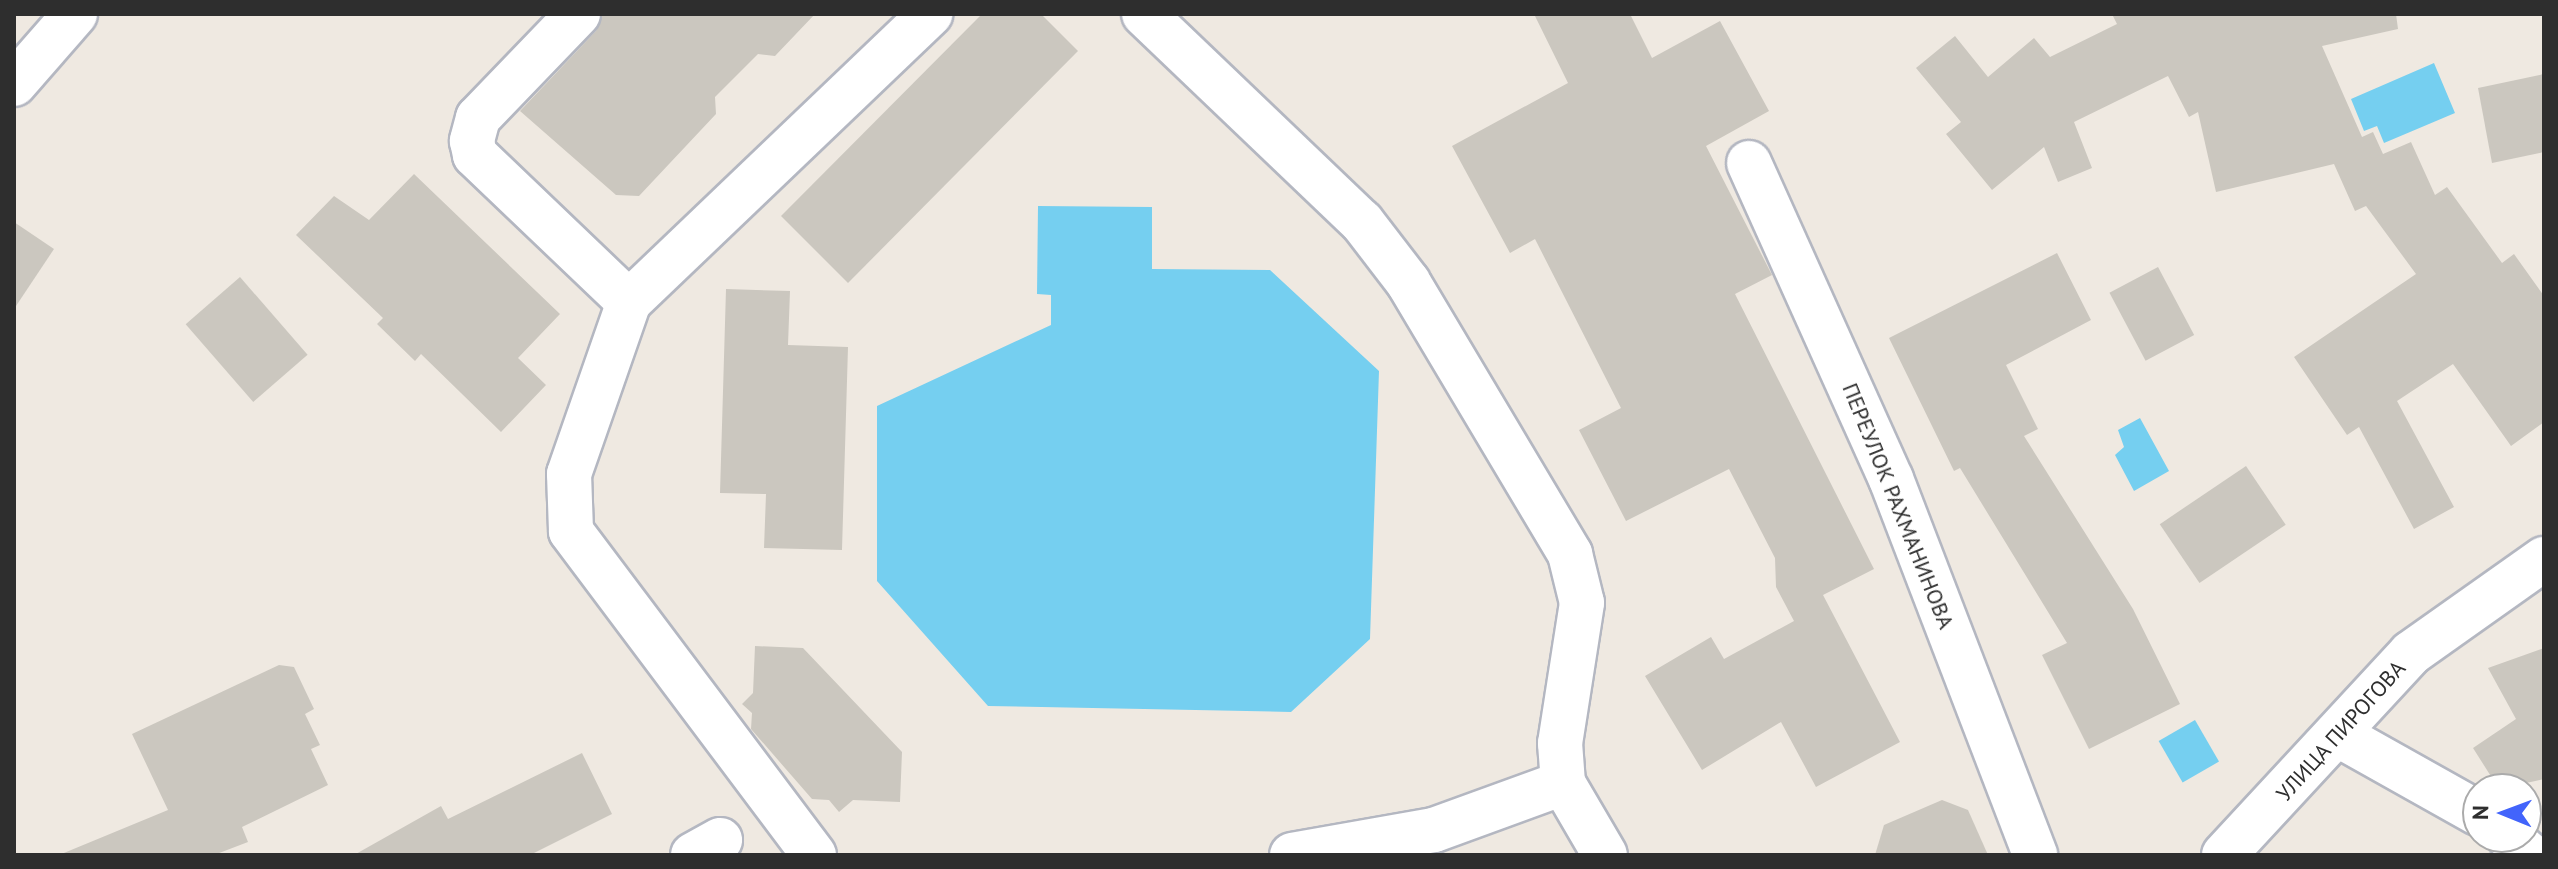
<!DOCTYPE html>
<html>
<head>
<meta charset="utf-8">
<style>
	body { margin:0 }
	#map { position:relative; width:2558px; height:869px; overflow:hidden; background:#efe9e1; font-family:"PT Sans",sans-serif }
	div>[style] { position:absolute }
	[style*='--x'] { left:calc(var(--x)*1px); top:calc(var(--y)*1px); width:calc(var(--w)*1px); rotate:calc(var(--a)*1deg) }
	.water>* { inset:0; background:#75cff0; transform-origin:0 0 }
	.building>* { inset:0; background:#cbc7bf; transform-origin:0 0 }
	.roads { filter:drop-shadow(2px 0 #b4b7c1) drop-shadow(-2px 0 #b4b7c1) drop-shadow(0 2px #b4b7c1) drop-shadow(0 -2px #b4b7c1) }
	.minor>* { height:44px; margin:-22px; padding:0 22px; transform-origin:22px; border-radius:22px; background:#fff }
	span { translate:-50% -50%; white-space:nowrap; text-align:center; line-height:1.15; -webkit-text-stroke:8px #fff; paint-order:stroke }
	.street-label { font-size:22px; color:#2e2e2e }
	.frame { position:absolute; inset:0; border:16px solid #2e2e2e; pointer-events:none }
	.north { position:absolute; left:2462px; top:773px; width:80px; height:80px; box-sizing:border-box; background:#fff; border:2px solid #ababab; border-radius:50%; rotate:271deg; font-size:22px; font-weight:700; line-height:32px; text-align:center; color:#2e2e2e }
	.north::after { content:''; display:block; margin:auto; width:28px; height:36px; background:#4264fb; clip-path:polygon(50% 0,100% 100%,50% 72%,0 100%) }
</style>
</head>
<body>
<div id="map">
	<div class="water">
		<div style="clip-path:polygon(2434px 63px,2455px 113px,2384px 143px,2377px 126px,2364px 131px,2351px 99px)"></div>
		<div style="clip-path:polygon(1038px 206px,1152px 207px,1152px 269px,1270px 270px,1379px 371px,1370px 639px,1291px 712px,988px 706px,877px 581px,877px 406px,1051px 325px,1051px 295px,1037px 294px)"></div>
		<div style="clip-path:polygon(2140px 418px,2169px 471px,2134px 491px,2115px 455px,2124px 447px,2118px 430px)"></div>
		<div style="left:2195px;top:720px;width:48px;height:42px;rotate:60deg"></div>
	</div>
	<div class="building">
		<div style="clip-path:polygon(602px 14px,815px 14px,775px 56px,758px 54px,715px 97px,716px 114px,639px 196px,616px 195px,520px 111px,596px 31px)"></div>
		<div style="clip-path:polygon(982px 14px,1041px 14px,1078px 51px,848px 283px,781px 216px)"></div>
		<div style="clip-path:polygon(1534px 14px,1630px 14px,1652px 58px,1720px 21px,1769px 111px,1706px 146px,1772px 275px,1735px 294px,1874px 569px,1823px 595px,1900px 742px,1816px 787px,1781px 722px,1702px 770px,1645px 676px,1711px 637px,1724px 659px,1794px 621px,1776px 587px,1775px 558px,1729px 469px,1626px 521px,1579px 430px,1621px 408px,1535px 239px,1510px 253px,1452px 146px,1568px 83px)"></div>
		<div style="clip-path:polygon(2112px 14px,2396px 14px,2398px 29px,2322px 46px,2362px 137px,2373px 132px,2383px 154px,2411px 142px,2435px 195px,2447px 187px,2502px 263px,2514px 254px,2544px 296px,2544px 422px,2511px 446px,2453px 364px,2397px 401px,2454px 507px,2414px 529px,2359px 427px,2347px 435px,2294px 357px,2416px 274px,2366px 206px,2355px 211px,2334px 164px,2216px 192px,2198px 112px,2189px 117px,2168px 76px,2074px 122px,2092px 168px,2058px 182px,2044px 147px,1992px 190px,1946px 134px,1961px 122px,1916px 68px,1955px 36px,1988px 77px,2034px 38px,2050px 57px,2117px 24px)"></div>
		<div style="clip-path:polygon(2544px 74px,2544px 152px,2492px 163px,2478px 88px)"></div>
		<div style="clip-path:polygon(414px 174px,560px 314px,518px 358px,546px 385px,501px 432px,421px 354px,415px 361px,377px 324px,383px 318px,296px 235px,334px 196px,369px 220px)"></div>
		<div style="clip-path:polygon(14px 222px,54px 249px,14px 309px)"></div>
		<div style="clip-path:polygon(2057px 253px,2091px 320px,2006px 365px,2038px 429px,2024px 436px,2133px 609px,2180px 704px,2089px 749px,2042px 655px,2067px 643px,1960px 468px,1954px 471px,1889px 338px)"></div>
		<div style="left:2158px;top:267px;width:77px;height:55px;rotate:62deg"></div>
		<div style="left:240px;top:277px;width:103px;height:72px;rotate:49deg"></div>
		<div style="clip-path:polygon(726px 289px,790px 291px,788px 345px,848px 347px,842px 550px,764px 548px,766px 494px,720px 493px)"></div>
		<div style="left:2246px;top:466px;width:71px;height:104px;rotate:56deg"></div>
		<div style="clip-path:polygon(755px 646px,803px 648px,902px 752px,900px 802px,853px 800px,839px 812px,829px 800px,812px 799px,751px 729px,752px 713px,742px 704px,753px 693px)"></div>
		<div style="clip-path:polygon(2544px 648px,2544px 779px,2499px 789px,2473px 748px,2516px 719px,2488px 668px)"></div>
		<div style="clip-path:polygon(279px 665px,294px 667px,314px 709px,305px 714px,320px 745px,311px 749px,328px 785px,242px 827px,248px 842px,214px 855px,59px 855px,168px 810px,132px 734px)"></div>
		<div style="clip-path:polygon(582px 753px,612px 814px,530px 855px,354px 855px,441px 806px,448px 819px)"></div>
		<div style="clip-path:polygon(1942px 800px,1968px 810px,1988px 855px,1875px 855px,1884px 825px)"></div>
	</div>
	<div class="roads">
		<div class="minor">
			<div style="--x:578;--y:14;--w:144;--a:133.9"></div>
			<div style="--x:478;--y:118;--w:24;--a:105"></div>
			<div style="--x:472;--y:141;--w:14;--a:78"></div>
			<div style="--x:475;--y:155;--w:213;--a:43.7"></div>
			<div style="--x:1144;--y:14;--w:301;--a:43.7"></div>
			<div style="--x:1362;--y:222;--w:76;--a:52.5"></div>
			<div style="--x:1408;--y:282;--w:317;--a:59.2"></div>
			<div style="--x:1570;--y:554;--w:50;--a:76.2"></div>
			<div style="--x:1582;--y:603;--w:142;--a:98.9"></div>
			<div style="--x:1560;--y:743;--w:40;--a:85.7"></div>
			<div style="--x:1563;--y:783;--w:83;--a:59.7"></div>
			<div style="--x:14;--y:84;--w:93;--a:-48.9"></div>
			<div style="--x:1749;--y:163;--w:346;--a:65.8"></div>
			<div style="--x:1891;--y:479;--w:403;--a:69"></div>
			<div style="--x:2337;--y:734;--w:162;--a:29.3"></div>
			<div style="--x:2509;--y:837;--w:28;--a:41"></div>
			<div style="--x:693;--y:855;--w:31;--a:-29"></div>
			<div style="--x:814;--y:855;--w:405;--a:-126.9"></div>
			<div style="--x:571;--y:531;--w:57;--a:-92"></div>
			<div style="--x:569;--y:474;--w:182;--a:-70.8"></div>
			<div style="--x:629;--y:302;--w:417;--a:-43.7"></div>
			<div style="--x:1292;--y:855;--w:144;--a:-10"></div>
			<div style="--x:1434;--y:830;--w:137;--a:-20"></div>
			<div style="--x:2224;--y:855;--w:275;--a:-47.2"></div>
			<div style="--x:2411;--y:653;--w:163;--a:-35.3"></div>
		</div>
	</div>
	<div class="street-label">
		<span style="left:1898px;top:506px;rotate:68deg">ПЕРЕУЛОК РАХМАНИНОВА</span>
		<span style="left:2341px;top:731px;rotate:-48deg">УЛИЦА ПИРОГОВА</span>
	</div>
	<div class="frame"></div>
	<div class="north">N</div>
</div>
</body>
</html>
